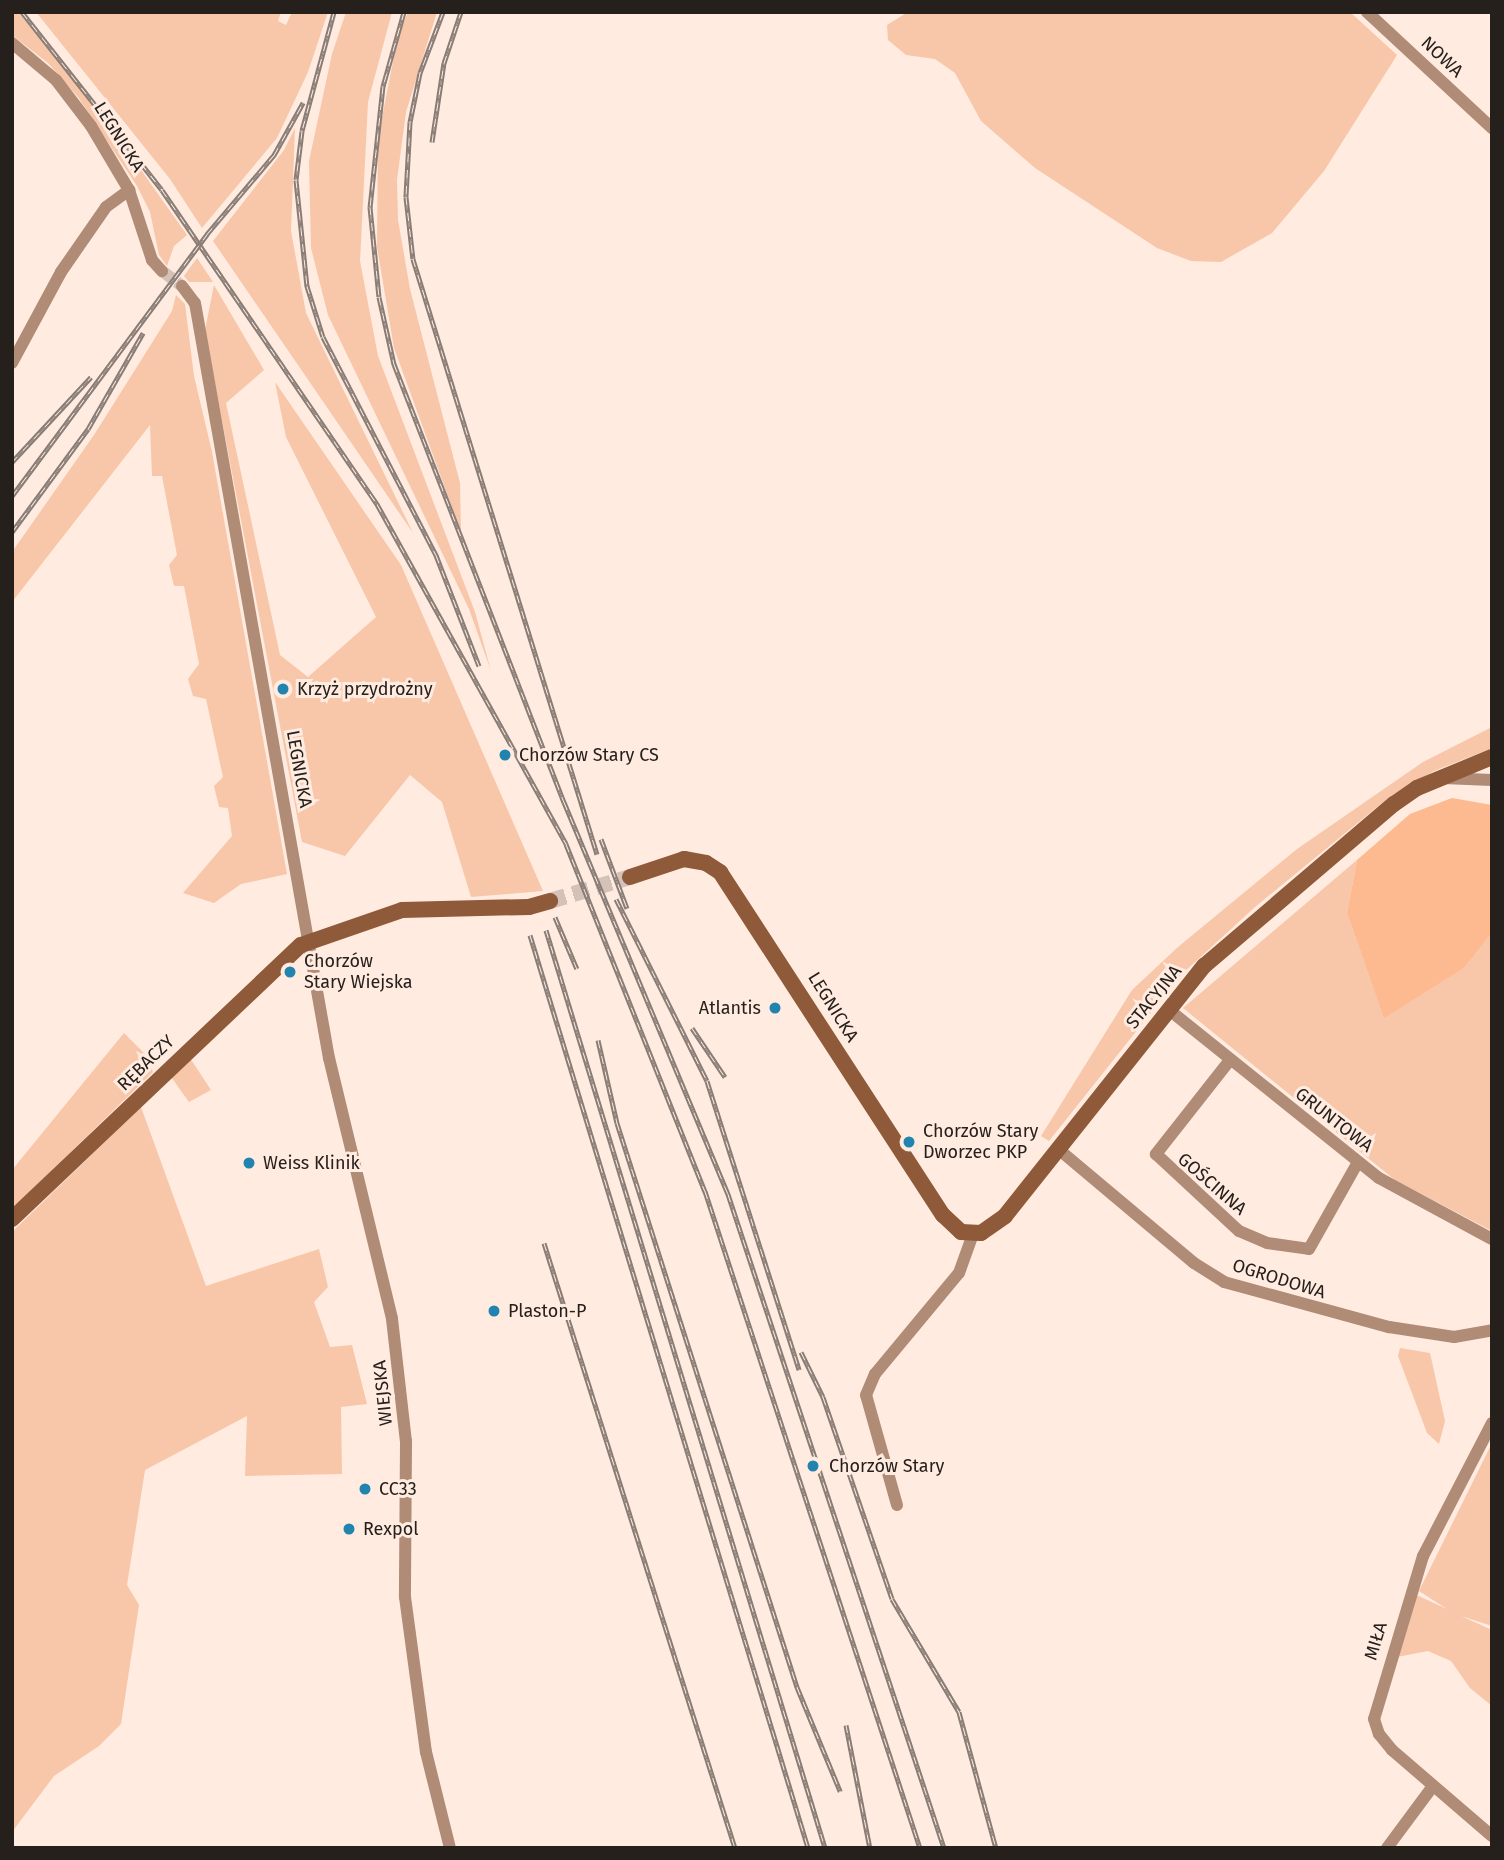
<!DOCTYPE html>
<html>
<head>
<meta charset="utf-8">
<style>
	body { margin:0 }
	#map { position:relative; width:1504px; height:1860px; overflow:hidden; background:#ffebe0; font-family:"Fira Sans",sans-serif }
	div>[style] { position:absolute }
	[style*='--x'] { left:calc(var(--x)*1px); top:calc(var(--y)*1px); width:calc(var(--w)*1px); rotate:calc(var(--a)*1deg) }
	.green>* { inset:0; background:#f8c6a8 }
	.water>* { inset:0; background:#fdb98f }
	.street-tunnel>* { height:12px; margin-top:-6px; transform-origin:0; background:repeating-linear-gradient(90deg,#d4c2b9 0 12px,transparent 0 18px) }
	.secondary-tunnel>* { height:16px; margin-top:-8px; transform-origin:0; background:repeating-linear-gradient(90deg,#d4c2b9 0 16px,transparent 0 24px) }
	.street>* { height:12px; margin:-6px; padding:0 6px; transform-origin:6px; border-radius:6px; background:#b08b75 }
	.secondary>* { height:16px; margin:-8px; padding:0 8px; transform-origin:8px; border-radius:8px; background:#8e5a3a }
	.rail>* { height:5px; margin-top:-2.5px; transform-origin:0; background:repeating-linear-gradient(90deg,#ffebe0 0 8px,#887c75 0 16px); box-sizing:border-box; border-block:2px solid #887c75 }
	.dots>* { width:19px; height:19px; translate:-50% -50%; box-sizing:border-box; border:4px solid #ffebe0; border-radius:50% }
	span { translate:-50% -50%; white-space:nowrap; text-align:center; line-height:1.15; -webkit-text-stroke:6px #ffebe0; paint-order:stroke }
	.street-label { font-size:18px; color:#26201c }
	.poi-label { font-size:18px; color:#26201c }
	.left { translate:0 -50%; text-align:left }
	.right { translate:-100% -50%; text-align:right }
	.frame { position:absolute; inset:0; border:14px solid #26201c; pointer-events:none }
</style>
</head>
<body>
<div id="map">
	<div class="green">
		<div style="clip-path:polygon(12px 12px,18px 12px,83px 88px,187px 235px,174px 246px,167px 266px,159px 255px,150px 212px,137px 186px,78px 97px,48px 63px,12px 35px)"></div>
		<div style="clip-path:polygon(36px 12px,281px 12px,278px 21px,286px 25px,292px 12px,328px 12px,308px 72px,277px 138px,202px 228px,170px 179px)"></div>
		<div style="clip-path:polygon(346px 12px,392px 12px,368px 102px,360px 261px,378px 356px,475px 612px,491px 671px,469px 609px,328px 315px,311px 248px,309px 161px,332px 54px)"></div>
		<div style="clip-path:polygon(408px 12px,437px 12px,406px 112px,397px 180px,398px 220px,410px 289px,460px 483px,461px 532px,394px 348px,377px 247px,378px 138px,398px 36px)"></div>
		<div style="clip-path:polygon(908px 12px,1350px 12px,1397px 55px,1324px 171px,1272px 233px,1221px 262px,1191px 261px,1157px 248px,1035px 168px,981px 121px,955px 73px,935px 59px,906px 55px,888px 40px,887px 25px)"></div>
		<div style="clip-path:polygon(295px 128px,291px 231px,306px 313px,413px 533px,213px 241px,284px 150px)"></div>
		<div style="clip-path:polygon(197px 258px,213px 282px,189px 282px,184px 276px)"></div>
		<div style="clip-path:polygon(214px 285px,264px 370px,226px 403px,280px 655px,308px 677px,376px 617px,286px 437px,275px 382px,401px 565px,543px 891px,471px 897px,442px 802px,410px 775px,345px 856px,302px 842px,205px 330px)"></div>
		<div style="clip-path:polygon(176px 295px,185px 304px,194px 376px,212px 452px,287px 874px,241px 884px,214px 903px,183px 893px,232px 836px,228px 808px,219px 807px,214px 786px,223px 777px,206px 699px,193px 696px,188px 679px,199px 664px,184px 586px,174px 586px,169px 565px,177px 555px,162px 476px,152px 476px,150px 425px,12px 602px,12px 552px,94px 435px,172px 311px)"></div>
		<div style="clip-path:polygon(1492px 727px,1492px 748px,1434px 771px,1388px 798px,1255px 907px,1181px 975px,1049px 1141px,1041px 1136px,1132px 990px,1178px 947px,1297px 849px,1423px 762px)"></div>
		<div style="clip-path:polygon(1357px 860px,1347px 913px,1384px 1017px,1464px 968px,1492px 933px,1492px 1231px,1395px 1180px,1183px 1008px)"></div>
		<div style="clip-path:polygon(124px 1033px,145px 1054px,153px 1072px,12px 1209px,12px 1170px)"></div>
		<div style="clip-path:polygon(188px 1055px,211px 1090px,189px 1102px,169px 1074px)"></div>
		<div style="clip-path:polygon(141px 1107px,206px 1286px,319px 1249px,328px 1287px,314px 1302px,330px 1347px,352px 1345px,367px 1404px,341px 1407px,342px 1474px,245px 1476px,247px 1416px,145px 1470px,127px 1585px,139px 1605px,121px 1724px,99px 1746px,54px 1776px,12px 1832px,12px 1232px)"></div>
		<div style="clip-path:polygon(1400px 1348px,1430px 1353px,1445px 1421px,1439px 1444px,1427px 1433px,1398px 1356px)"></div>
		<div style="clip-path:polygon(1492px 1443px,1492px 1626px,1461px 1616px,1492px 1630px,1492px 1706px,1470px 1688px,1451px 1661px,1428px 1651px,1397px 1657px,1412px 1593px,1447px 1609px,1419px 1591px)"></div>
	</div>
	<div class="water">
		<div style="clip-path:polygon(1452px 798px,1492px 805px,1492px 933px,1464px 968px,1384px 1018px,1347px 913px,1357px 860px,1410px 814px)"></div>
	</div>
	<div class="street-tunnel">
		<div style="--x:162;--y:271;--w:25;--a:37"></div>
	</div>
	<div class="secondary-tunnel">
		<div style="--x:550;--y:901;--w:84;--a:-16.7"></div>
	</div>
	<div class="street">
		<div style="--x:1367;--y:12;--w:171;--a:42.9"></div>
		<div style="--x:12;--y:43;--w:57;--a:40.1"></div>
		<div style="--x:56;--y:80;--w:58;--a:52.7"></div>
		<div style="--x:91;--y:126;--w:74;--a:59.3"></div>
		<div style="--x:129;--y:190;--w:74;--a:71.8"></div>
		<div style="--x:152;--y:260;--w:15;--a:48"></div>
		<div style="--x:182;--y:286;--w:21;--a:53"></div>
		<div style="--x:195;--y:303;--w:767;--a:79.94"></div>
		<div style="--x:329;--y:1058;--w:268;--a:76.4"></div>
		<div style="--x:392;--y:1319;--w:123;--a:83.5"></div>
		<div style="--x:406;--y:1441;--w:156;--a:90.4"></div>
		<div style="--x:405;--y:1597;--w:156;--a:82.3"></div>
		<div style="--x:426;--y:1752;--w:99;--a:76"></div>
		<div style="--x:12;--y:363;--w:103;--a:-61.7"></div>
		<div style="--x:61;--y:272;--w:79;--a:-55.3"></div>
		<div style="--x:106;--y:207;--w:29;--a:-36"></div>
		<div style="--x:1443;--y:778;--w:49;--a:2.3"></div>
		<div style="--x:1168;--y:1009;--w:270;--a:38.7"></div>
		<div style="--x:1379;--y:1178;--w:128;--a:28.4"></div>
		<div style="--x:1230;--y:1060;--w:120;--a:128.2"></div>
		<div style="--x:1156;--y:1154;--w:113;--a:42.9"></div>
		<div style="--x:1239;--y:1231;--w:30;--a:23"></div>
		<div style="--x:1267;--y:1243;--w:42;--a:8.1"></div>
		<div style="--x:1309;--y:1249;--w:100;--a:-60.6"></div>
		<div style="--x:1057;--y:1148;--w:179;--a:40"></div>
		<div style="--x:1194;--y:1263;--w:36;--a:32"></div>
		<div style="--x:1224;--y:1282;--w:171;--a:15.3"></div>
		<div style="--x:1389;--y:1327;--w:66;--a:8.7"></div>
		<div style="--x:1454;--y:1337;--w:39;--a:-10"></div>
		<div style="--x:1492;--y:1423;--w:150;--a:117.4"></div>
		<div style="--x:1423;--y:1556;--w:170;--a:106.7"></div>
		<div style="--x:1374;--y:1719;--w:16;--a:72"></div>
		<div style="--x:1379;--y:1734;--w:21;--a:51"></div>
		<div style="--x:1392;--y:1750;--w:132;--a:40.7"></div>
		<div style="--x:897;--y:1505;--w:114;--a:-105.7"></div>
		<div style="--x:866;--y:1395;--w:23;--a:-67"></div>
		<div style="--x:875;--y:1374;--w:131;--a:-50.3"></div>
		<div style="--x:959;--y:1273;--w:41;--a:-70.3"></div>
		<div style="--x:1387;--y:1848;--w:77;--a:-53.4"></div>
	</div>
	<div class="secondary">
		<div style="--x:630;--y:877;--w:57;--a:-18.4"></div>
		<div style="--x:684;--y:859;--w:22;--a:10"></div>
		<div style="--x:706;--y:863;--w:17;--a:33"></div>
		<div style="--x:720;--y:872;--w:409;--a:57"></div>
		<div style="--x:943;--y:1215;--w:25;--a:43"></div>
		<div style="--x:961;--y:1232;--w:20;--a:3"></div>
		<div style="--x:981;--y:1233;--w:29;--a:-35"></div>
		<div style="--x:1005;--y:1216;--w:320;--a:-51.5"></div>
		<div style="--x:1204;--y:966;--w:250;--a:-40.5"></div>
		<div style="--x:1394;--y:804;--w:28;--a:-35"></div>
		<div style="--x:1417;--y:788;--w:81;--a:-22.5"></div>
		<div style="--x:12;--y:1219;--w:398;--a:-43.5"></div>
		<div style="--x:301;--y:945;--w:107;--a:-19.1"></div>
		<div style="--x:402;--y:910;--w:127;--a:-1.4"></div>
		<div style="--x:529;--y:907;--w:22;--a:-16"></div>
	</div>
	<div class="rail">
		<div style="--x:22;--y:12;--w:226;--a:51.8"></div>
		<div style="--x:162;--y:190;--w:381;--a:55.6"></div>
		<div style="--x:377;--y:504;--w:389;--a:60.9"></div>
		<div style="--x:566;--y:844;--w:374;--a:68.2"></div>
		<div style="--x:705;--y:1191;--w:691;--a:71.88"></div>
		<div style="--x:334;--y:12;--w:123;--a:105.1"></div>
		<div style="--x:302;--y:131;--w:49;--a:97"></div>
		<div style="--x:296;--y:180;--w:107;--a:84.1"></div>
		<div style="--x:307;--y:286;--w:53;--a:72.6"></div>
		<div style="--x:323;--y:337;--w:246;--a:62.6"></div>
		<div style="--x:436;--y:555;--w:119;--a:68.8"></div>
		<div style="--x:404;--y:12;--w:77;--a:105.8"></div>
		<div style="--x:383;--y:86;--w:122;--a:96.1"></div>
		<div style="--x:370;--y:207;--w:90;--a:84.3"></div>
		<div style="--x:379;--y:297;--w:69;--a:77.4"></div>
		<div style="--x:394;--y:364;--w:470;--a:68.8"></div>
		<div style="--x:564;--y:802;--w:425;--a:67.3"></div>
		<div style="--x:728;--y:1194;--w:689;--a:71.72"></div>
		<div style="--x:443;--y:12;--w:65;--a:110.7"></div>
		<div style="--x:420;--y:73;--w:50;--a:101.5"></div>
		<div style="--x:410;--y:122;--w:75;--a:93.1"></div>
		<div style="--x:406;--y:197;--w:62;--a:83.6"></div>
		<div style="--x:413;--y:259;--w:623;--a:72.82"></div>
		<div style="--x:432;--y:142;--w:80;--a:-81.4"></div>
		<div style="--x:444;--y:63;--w:54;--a:-71.6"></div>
		<div style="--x:12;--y:462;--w:116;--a:-47.1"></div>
		<div style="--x:12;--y:496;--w:327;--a:-53.3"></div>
		<div style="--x:207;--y:234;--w:104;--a:-49.7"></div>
		<div style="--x:274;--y:155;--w:60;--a:-60.9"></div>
		<div style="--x:12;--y:532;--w:128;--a:-53.6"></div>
		<div style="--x:88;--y:429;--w:111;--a:-60.2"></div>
		<div style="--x:601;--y:839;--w:74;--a:69.4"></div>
		<div style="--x:616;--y:899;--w:203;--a:63.4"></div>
		<div style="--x:707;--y:1081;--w:303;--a:72.3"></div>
		<div style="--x:555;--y:917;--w:56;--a:67.1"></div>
		<div style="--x:546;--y:930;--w:959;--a:73.09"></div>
		<div style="--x:530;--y:935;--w:954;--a:73.06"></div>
		<div style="--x:692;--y:1028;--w:59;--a:56"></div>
		<div style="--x:598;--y:1040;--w:85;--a:77.1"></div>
		<div style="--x:617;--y:1123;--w:592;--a:72.3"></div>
		<div style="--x:797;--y:1687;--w:113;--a:67.5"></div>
		<div style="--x:544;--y:1243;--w:634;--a:72.48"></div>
		<div style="--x:801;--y:1352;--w:50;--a:63.9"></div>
		<div style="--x:823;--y:1397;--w:213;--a:71.1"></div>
		<div style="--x:892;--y:1599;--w:131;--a:59.3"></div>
		<div style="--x:959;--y:1712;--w:141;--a:74.8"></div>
		<div style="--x:846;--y:1725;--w:125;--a:79"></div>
	</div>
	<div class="dots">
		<div style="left:283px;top:689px;background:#2084ae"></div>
		<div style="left:505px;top:755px;background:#2084ae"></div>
		<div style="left:290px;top:972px;background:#2084ae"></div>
		<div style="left:775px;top:1008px;background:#2084ae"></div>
		<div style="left:909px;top:1142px;background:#2084ae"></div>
		<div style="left:249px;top:1163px;background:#2084ae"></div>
		<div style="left:494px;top:1311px;background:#2084ae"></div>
		<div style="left:813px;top:1466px;background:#2084ae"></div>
		<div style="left:365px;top:1489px;background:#2084ae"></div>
		<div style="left:349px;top:1529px;background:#2084ae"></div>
	</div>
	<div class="street-label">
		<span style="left:1442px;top:57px;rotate:43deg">NOWA</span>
		<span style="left:119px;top:137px;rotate:58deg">LEGNICKA</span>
		<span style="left:299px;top:769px;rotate:80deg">LEGNICKA</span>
		<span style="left:1154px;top:997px;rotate:-51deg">STACYJNA</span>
		<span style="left:833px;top:1007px;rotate:58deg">LEGNICKA</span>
		<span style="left:146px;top:1063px;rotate:-44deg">RĘBACZY</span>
		<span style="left:1334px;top:1120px;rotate:38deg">GRUNTOWA</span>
		<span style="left:1212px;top:1184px;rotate:41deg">GOŚCINNA</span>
		<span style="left:1279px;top:1279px;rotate:17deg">OGRODOWA</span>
		<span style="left:383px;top:1393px;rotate:-96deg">WIEJSKA</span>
		<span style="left:1376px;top:1641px;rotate:-73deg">MIŁA</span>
	</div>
	<div class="poi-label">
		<span class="left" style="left:297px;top:689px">Krzyż przydrożny</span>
		<span class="left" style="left:519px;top:755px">Chorzów Stary CS</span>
		<span class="left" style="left:304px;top:972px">Chorzów<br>Stary Wiejska</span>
		<span class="right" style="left:761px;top:1008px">Atlantis</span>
		<span class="left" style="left:923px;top:1142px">Chorzów Stary<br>Dworzec PKP</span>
		<span class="left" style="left:263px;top:1163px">Weiss Klinik</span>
		<span class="left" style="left:508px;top:1311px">Plaston-P</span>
		<span class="left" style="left:829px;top:1466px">Chorzów Stary</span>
		<span class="left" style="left:379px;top:1489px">CC33</span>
		<span class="left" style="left:363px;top:1529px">Rexpol</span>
	</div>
	<div class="frame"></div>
</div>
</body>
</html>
